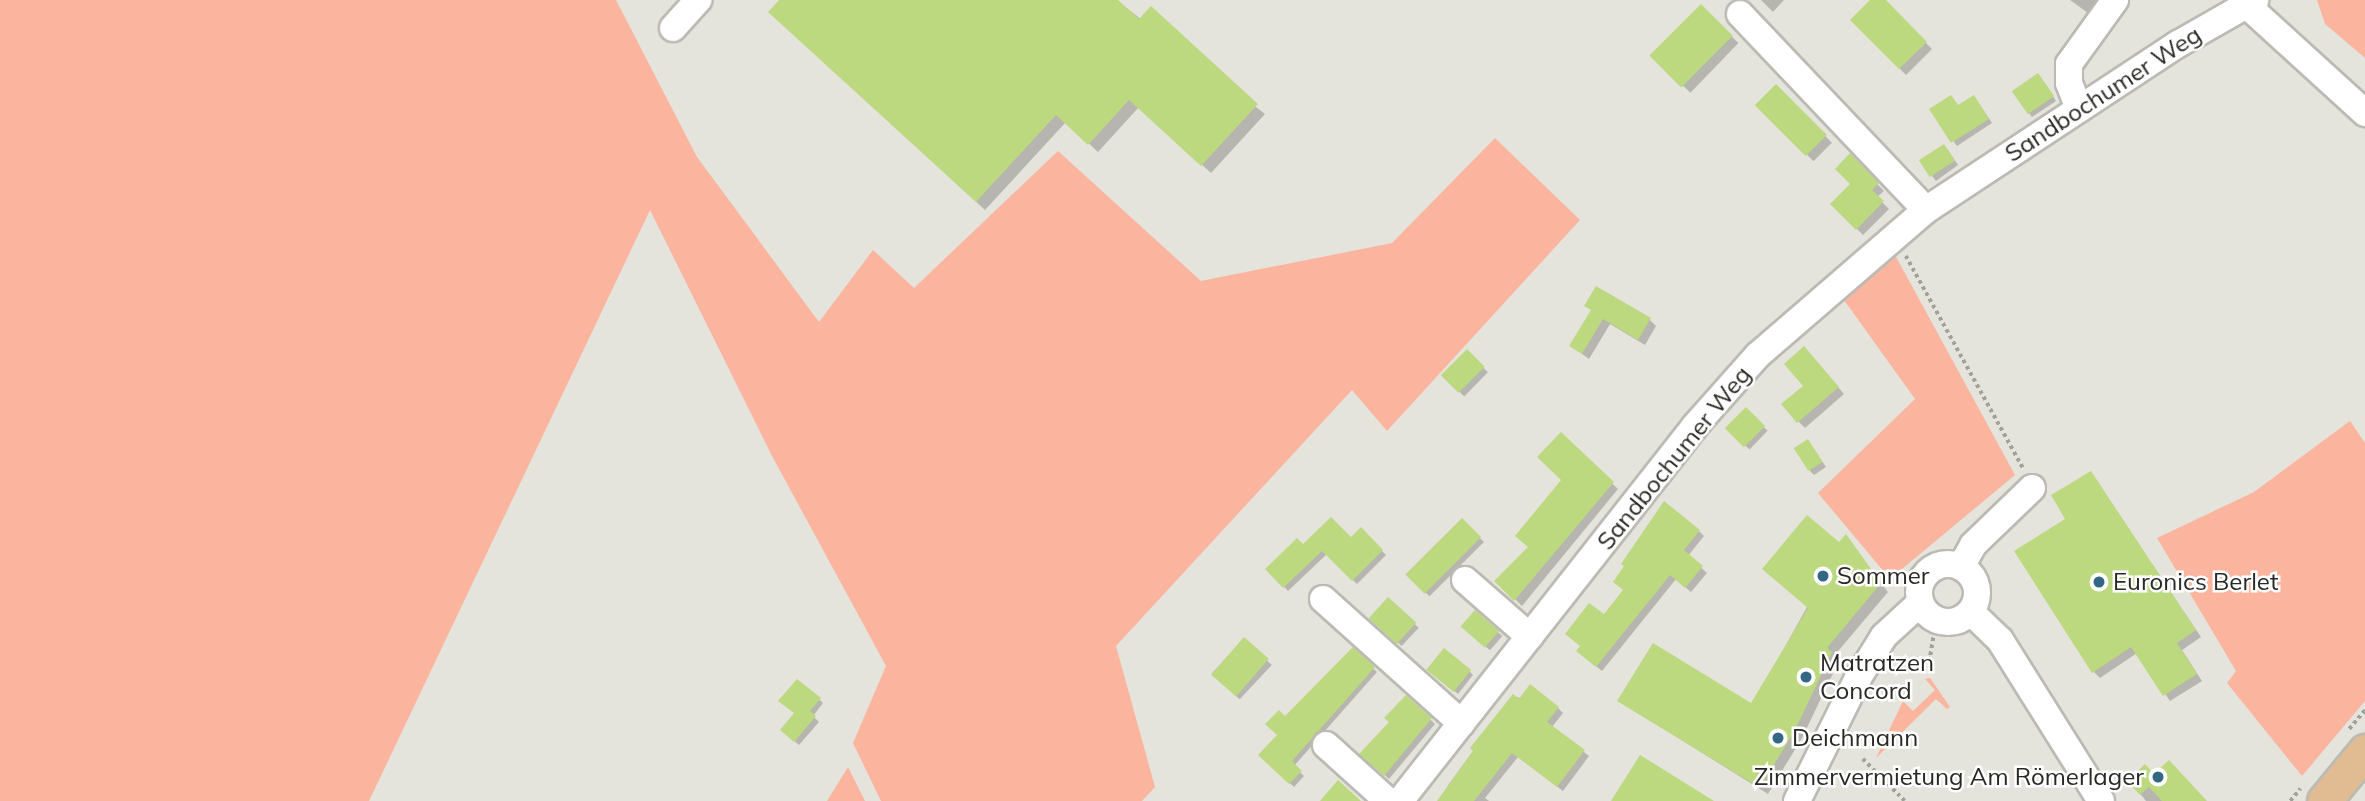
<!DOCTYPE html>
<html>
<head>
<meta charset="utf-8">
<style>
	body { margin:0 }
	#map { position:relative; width:2365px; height:801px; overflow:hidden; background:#e4e3dc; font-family:Mulish,sans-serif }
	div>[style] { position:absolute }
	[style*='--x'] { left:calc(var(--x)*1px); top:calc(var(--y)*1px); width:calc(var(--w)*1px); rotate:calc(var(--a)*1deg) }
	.green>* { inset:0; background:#fbb59e }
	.shadow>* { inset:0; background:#0003; transform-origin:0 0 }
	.building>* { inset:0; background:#bcd97f; transform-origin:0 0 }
	.path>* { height:3.5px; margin-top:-1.75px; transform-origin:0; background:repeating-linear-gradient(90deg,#a1a09a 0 3.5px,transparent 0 7px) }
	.roads { filter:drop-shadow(2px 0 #bbbab3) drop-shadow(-2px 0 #bbbab3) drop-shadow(0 2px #bbbab3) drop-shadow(0 -2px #bbbab3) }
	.minor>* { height:26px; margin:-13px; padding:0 13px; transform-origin:13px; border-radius:13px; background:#fff }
	.minor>.ring { margin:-13px; padding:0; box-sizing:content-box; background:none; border:26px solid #fff; border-radius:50% }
	.major>* { height:33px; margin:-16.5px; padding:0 16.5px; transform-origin:16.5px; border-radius:16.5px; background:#e1bb91 }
	.dots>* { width:19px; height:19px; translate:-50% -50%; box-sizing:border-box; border:4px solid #fff; border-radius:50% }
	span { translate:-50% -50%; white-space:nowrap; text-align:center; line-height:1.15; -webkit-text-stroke:5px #fff; paint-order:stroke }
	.street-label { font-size:24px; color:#282825 }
	.poi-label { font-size:24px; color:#282825 }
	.left { translate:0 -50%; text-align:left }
	.right { translate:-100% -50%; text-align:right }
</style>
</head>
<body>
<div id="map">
	<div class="green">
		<div style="clip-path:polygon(0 0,616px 0,697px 157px,819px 322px,873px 250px,914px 288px,1058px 151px,1201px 281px,1392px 243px,1495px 138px,1580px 220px,1387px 431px,1352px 390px,1116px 646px,1155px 787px,1142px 801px,881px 801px,853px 743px,886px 666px,772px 456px,650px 210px,369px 801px,0 801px)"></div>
		<div style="clip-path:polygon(2317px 0,2365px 0,2365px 58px,2325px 24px)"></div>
		<div style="clip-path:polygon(1895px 255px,2015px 475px,1890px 579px,1818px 493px,1915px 399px,1844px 300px)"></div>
		<div style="clip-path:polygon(2350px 421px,2365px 443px,2365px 701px,2302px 776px,2227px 683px,2236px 671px,2157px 538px,2254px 492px)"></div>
		<div style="clip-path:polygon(1930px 678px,1950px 707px,1947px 709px,1936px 699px,1876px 758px,1903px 701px,1913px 711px,1935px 690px,1925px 679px)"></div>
		<div style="clip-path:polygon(848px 767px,865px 801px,827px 801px)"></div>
	</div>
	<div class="shadow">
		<div style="clip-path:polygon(781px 0,1116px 0,1265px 114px,1211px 173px,1139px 107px,1098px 152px,1066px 122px,985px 210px,779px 20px)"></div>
		<div style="clip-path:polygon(1761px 0,1784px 0,1773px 12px)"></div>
		<div style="clip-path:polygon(1872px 0,1883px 0,1932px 49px,1906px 75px,1852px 20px)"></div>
		<div style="clip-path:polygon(2070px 0,2098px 0,2088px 13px)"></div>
		<div style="left:1701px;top:7px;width:52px;height:69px;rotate:44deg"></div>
		<div style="clip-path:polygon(2042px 80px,2056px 101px,2032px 117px,2014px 92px)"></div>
		<div style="left:1776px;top:87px;width:79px;height:26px;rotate:45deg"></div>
		<div style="clip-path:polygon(1978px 102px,1992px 123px,1957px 146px,1931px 110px)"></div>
		<div style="clip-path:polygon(1948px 150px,1958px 165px,1936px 181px,1932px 176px)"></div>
		<div style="clip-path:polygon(1850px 156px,1884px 191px,1877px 197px,1889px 209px,1863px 235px,1833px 204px,1852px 184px)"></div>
		<div style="clip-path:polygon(1592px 311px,1650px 320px,1656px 326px,1645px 345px,1610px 324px,1589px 359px,1571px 346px)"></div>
		<div style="left:1467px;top:352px;width:29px;height:34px;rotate:44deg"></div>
		<div style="clip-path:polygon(1810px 355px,1844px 394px,1805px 428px,1798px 421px)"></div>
		<div style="left:1746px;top:410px;width:30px;height:26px;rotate:44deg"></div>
		<div style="clip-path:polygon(1561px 435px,1618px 489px,1522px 606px,1497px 581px,1530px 547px,1563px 480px)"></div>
		<div style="clip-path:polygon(1808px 441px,1826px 467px,1814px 475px,1810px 471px)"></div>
		<div style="clip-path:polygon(2091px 474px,2201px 637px,2182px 650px,2202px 681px,2170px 701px,2137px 653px,2100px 678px,2094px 672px,2068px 520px)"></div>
		<div style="left:1462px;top:520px;width:31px;height:77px;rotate:45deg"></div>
		<div style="clip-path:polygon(1361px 530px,1386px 555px,1357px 584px,1327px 554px,1288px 591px,1267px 569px,1303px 546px,1351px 540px)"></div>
		<div style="clip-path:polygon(1699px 531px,1704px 536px,1688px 556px,1707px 573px,1691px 592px,1676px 579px,1602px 671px,1584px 656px,1604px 617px)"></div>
		<div style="clip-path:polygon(1846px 537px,1888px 592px,1834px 656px,1839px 661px,1802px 738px,1768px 794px,1619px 701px,1752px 706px)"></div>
		<div style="left:1388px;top:599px;width:42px;height:25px;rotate:43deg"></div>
		<div style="left:1476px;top:613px;width:35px;height:19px;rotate:41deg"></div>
		<div style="left:1244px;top:639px;width:38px;height:47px;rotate:43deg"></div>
		<div style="clip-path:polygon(1353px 650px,1377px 672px,1294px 766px,1304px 776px,1294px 787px,1260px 755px,1279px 735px,1285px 718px)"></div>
		<div style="clip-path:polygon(1469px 671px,1473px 675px,1458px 694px,1433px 673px)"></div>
		<div style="clip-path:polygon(1513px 696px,1558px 708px,1563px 713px,1552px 727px,1589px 756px,1563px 791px,1518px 757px,1485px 798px,1489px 801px,1444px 801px,1441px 798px,1449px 784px)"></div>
		<div style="clip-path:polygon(1406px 697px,1435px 724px,1389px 779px,1362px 754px,1391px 722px)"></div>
		<div style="clip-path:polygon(819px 699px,823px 703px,813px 716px,819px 722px,799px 745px,786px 734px)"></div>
		<div style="clip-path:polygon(2130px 781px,2158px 781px,2205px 801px,2146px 801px)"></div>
	</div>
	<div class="building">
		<div style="clip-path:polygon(779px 0,1118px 0,1139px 19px,1151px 6px,1258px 104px,1201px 166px,1129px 100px,1088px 145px,1056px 115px,976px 202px,768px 12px)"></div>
		<div style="clip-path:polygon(1870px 0,1886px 0,1927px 42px,1899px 69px,1850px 20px)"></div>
		<div style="left:1701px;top:4px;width:45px;height:73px;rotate:45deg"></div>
		<div style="left:2038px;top:73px;width:28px;height:32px;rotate:55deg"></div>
		<div style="left:1776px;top:84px;width:72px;height:30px;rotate:45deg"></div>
		<div style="clip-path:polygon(1951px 95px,1958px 105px,1974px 95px,1989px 119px,1951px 143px,1929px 109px)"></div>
		<div style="left:1944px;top:144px;width:20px;height:30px;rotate:57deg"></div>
		<div style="clip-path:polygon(1850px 153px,1879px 183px,1872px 190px,1884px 201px,1856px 230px,1830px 204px,1850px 184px,1835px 169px)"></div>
		<div style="clip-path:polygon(1596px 286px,1651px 318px,1638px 340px,1603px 319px,1582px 354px,1569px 346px,1591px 310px,1584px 306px)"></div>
		<div style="clip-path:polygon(1804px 346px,1839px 387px,1797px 423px,1781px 404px,1803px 386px,1784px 364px)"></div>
		<div style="left:1467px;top:349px;width:25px;height:37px;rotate:45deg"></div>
		<div style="left:1746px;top:407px;width:27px;height:30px;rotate:45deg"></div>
		<div style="clip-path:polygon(1561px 432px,1614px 482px,1514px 601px,1494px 581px,1528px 547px,1515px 536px,1561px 480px,1537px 457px)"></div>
		<div style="left:1808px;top:439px;width:27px;height:17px;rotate:57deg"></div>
		<div style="clip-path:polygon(2091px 471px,2196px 630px,2177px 643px,2197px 674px,2163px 696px,2131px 647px,2092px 673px,2014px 551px,2065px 519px,2051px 495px)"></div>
		<div style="clip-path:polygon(1664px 501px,1700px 530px,1684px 550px,1703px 566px,1685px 588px,1670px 575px,1596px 667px,1576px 651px,1580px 646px,1565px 634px,1589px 603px,1604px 614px,1623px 590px,1613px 582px,1624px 566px,1621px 564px)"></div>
		<div style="clip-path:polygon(1807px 515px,1839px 542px,1846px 534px,1881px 583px,1827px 648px,1832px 652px,1795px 730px,1760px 788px,1617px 701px,1653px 643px,1751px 703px,1808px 608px,1762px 569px)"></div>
		<div style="clip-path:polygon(1331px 517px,1351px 537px,1361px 527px,1383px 550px,1352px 581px,1322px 551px,1283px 588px,1265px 569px,1297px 538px,1303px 544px)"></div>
		<div style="left:1462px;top:518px;width:27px;height:80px;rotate:45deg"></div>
		<div style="left:1388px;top:597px;width:38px;height:29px;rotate:42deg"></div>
		<div style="left:1475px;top:610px;width:32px;height:22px;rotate:41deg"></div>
		<div style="left:1244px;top:637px;width:33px;height:50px;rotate:41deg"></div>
		<div style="clip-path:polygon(1353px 647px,1375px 667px,1292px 761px,1302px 771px,1289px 784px,1258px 755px,1277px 735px,1265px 724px,1279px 710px,1285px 716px)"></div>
		<div style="left:1444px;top:648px;width:35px;height:28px;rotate:39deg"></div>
		<div style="clip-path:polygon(797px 679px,821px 698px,810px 711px,816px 716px,794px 742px,780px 730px,794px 713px,778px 701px)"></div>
		<div style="clip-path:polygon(1530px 684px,1559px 707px,1547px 722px,1585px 750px,1557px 787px,1512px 753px,1474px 801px,1437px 801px,1473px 751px,1470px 748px,1513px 694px,1519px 699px)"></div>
		<div style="clip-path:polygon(1406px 695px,1432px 718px,1384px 776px,1359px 754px,1389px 722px,1384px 718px)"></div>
		<div style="clip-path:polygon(1640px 755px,1714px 801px,1611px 801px)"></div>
		<div style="clip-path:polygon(2169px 760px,2207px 801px,2162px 801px,2149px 787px,2140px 795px,2127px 781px,2145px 764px,2154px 774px)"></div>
		<div style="clip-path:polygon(1338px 780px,1361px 801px,1320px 801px)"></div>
	</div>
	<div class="path">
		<div style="--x:1906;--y:256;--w:244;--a:61.1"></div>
		<div style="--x:1929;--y:662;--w:43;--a:-80.5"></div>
		<div style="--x:2349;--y:729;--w:25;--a:-50"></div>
		<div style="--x:1863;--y:759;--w:59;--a:45"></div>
		<div style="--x:2290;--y:801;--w:16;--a:-50"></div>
	</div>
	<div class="roads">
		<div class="minor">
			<div style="--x:2241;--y:0;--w:168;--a:42.3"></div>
			<div style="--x:1740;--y:14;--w:270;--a:46.5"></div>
			<div style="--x:673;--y:28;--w:38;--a:-48"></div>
			<div style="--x:2079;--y:109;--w:28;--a:-111"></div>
			<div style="--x:2069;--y:83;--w:19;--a:-90"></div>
			<div style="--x:2069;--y:64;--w:79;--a:-54.3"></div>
			<div class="ring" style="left:1919px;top:564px;width:32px;height:32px"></div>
			<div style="--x:1961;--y:567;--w:25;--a:-61"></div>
			<div style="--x:1973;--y:545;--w:82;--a:-44"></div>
			<div style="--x:1465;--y:580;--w:86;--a:41.2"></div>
			<div style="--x:1323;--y:599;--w:186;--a:41.9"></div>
			<div style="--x:1971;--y:612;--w:40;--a:44"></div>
			<div style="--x:2000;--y:640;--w:190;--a:57.9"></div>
			<div style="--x:1326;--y:745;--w:84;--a:42.1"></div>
			<div style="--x:1400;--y:801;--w:477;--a:-51.8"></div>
			<div style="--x:1695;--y:426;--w:95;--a:-48.4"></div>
			<div style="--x:1758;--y:355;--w:222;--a:-40.8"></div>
			<div style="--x:1926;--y:210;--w:302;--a:-33.4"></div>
			<div style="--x:2178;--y:44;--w:89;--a:-29.7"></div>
			<div style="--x:1797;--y:801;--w:137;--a:-63.6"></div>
			<div style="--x:1858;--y:678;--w:49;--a:-58.2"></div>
			<div style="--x:1884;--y:636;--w:49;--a:-42.5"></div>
		</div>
		<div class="major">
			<div style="--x:2324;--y:801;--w:65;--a:-50.6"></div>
		</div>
	</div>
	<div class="dots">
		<div style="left:1823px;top:576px;background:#346784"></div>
		<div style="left:2099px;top:582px;background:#346784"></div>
		<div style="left:1806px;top:677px;background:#346784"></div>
		<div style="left:1778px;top:738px;background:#346784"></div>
		<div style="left:2158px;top:777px;background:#346784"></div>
	</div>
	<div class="street-label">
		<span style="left:2103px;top:94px;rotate:-33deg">Sandbochumer Weg</span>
		<span style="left:1674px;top:458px;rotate:-51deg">Sandbochumer Weg</span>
	</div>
	<div class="poi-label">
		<span class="left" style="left:1837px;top:576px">Sommer</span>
		<span class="left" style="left:2113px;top:582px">Euronics Berlet</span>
		<span class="left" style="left:1820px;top:677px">Matratzen<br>Concord</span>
		<span class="left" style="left:1792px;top:738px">Deichmann</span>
		<span class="right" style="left:2144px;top:777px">Zimmervermietung Am Römerlager</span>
	</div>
</div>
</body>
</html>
